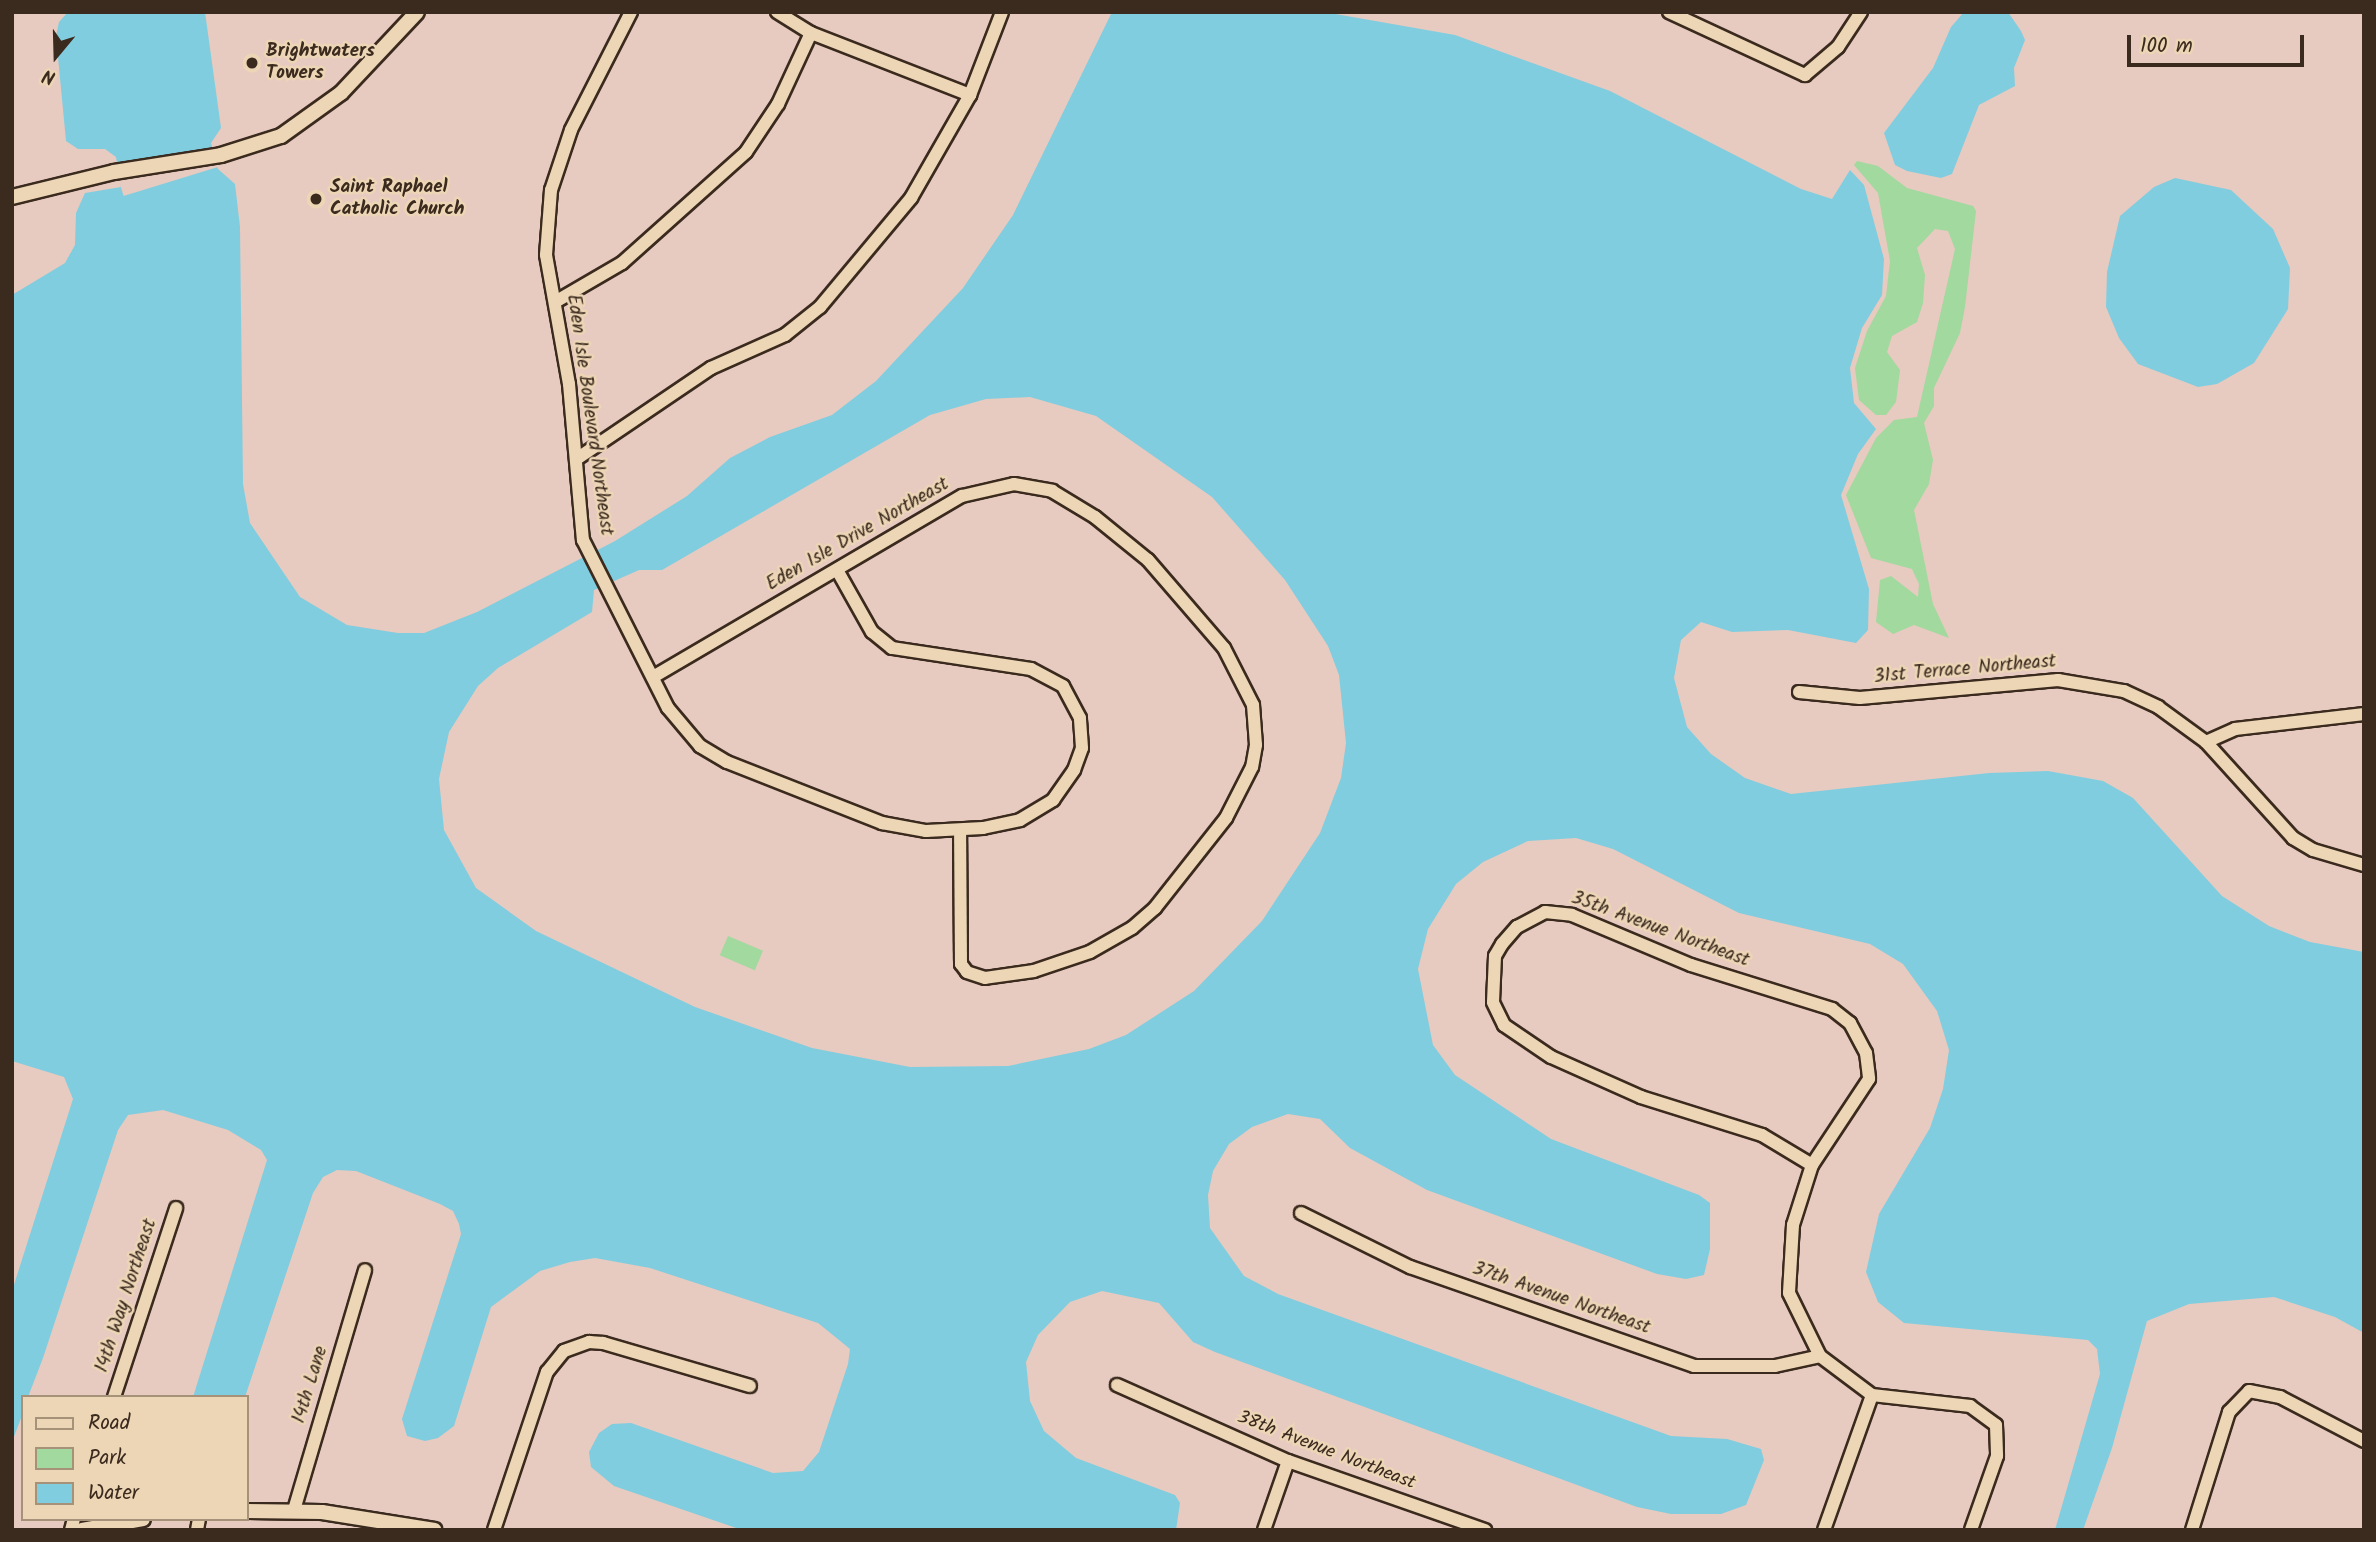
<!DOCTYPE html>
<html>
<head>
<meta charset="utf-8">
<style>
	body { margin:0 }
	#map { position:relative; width:2376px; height:1542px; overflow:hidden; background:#e7cac0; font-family:Kalam,sans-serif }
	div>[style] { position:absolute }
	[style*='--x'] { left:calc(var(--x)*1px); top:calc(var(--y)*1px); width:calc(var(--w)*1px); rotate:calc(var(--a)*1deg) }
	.green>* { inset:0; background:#a1d99e; transform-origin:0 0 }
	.water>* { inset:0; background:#80cddf }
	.pier>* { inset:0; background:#e7cac0; transform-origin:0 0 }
	.roads { filter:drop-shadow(2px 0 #3b2a1e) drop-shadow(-2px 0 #3b2a1e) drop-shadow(0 2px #3b2a1e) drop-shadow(0 -2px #3b2a1e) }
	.minor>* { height:12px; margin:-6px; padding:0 6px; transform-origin:6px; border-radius:6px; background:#edd6b6 }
	.tertiary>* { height:14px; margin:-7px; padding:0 7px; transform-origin:7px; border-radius:7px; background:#edd6b6 }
	.dots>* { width:19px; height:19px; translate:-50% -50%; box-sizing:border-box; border:4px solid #edd6b6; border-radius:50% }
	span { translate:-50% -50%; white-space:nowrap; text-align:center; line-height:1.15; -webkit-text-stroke:5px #edd6b6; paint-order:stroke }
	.poi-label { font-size:19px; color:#3b2a1e; font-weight:700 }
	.left { translate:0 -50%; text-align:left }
	.street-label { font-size:19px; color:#3b2a1e }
	.frame { position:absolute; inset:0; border:14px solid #3b2a1e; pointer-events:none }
	.legend { position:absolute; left:21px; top:1395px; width:228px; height:126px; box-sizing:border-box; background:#edd6b6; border:2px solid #a69179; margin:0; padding:9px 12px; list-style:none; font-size:21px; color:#3b2a1e }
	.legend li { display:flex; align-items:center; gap:14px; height:35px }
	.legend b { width:35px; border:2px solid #a69179 }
	.north { position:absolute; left:21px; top:21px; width:70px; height:70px; -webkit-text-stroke:5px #edd6b6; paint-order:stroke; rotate:199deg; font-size:19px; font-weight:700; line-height:28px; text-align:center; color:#3b2a1e }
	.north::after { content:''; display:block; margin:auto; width:24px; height:32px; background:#3b2a1e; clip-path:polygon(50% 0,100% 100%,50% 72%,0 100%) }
	.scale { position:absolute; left:2127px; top:35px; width:177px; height:32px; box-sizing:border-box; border:4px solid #3b2a1e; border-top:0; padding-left:9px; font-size:21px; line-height:24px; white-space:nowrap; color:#3b2a1e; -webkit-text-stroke:5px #edd6b6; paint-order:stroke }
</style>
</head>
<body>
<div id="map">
	<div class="green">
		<div style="clip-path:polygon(1857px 161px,1878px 166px,1907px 188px,1973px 206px,1976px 211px,1965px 307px,1960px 333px,1934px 388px,1934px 406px,1924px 423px,1933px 460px,1929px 484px,1914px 510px,1933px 604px,1949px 638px,1914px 625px,1893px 634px,1876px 622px,1880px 580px,1891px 576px,1918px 597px,1919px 584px,1912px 569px,1871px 558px,1846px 495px,1876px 438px,1894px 420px,1917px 417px,1955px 249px,1948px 231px,1935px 229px,1917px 248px,1925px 275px,1923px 303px,1917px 322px,1892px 336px,1887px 352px,1900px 370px,1896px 402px,1886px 415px,1876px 415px,1859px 400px,1855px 368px,1867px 331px,1886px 296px,1890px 261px,1878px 193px,1854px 165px)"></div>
		<div style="left:728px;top:936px;width:38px;height:21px;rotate:23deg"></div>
	</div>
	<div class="water">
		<div style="clip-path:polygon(evenodd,68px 12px,205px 12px,221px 128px,211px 143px,218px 169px,235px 184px,240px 227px,243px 484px,250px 523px,300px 597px,347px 625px,398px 633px,424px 633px,477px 612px,615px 541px,687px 496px,730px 458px,770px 437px,832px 415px,876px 381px,963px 288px,1013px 215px,1112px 12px,1324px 12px,1455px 35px,1610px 91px,1801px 189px,1832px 199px,1850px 170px,1864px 185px,1884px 259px,1882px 295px,1862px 328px,1850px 368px,1854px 403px,1876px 429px,1858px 454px,1841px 495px,1869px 589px,1868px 630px,1856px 643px,1788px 630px,1732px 632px,1701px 622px,1681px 640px,1674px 678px,1687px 727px,1711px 754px,1745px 778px,1791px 794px,1989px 773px,2048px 771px,2103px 781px,2133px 798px,2222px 896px,2269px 926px,2310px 942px,2364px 952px,2364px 1333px,2335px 1317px,2274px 1297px,2189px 1304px,2147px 1321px,2112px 1448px,2083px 1530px,2055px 1530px,2100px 1374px,2097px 1349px,2088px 1340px,1904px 1323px,1878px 1302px,1866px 1272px,1879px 1214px,1930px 1128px,1943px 1089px,1949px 1050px,1937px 1011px,1903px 964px,1870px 944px,1739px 913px,1613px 849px,1576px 838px,1528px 841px,1483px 862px,1456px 884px,1428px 929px,1418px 969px,1433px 1045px,1455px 1075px,1551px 1139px,1699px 1195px,1710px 1203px,1710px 1249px,1704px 1275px,1686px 1279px,1657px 1274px,1427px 1190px,1350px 1148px,1320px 1119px,1288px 1114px,1252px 1127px,1229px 1144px,1213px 1171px,1208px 1195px,1210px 1228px,1244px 1276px,1278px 1294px,1671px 1436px,1727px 1439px,1761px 1449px,1764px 1460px,1746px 1505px,1721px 1514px,1671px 1514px,1637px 1507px,1215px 1352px,1193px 1342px,1159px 1303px,1102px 1291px,1070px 1302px,1038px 1335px,1026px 1362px,1030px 1401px,1044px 1431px,1076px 1458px,1175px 1495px,1180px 1503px,1176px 1530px,742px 1530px,614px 1486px,591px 1467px,589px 1452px,599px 1433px,612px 1424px,631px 1423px,773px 1473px,803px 1471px,819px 1452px,848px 1364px,850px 1349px,839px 1340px,818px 1323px,650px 1268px,595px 1258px,570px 1262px,540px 1271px,491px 1307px,454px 1426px,438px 1438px,425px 1441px,407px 1436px,402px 1419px,461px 1234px,459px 1224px,453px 1211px,440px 1204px,356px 1171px,337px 1170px,323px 1177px,313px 1193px,245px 1397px,193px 1397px,267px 1160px,261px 1150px,228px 1130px,163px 1110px,128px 1115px,118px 1130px,43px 1358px,28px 1397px,23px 1397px,23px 1413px,12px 1442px,12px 1291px,73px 1099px,64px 1077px,12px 1061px,12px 295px,65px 263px,75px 245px,76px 213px,85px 193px,121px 187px,116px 157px,105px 149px,78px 149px,66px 141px,56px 36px,59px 22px,68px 12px,1030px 397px,1096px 416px,1212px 497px,1285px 580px,1328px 646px,1339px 675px,1346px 743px,1341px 778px,1320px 833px,1262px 921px,1194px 991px,1126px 1035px,1089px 1049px,1008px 1066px,910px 1067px,812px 1048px,695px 1007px,536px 931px,476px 888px,444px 830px,439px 779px,449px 732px,478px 686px,498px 668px,592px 612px,594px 590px,639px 570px,662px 570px,930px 415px,986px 399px,1030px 397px)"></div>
		<div style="clip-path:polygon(1964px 12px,2008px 12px,2021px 31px,2025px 40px,2014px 68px,2015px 86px,1979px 105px,1952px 174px,1941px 178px,1907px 171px,1895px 165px,1884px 133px,1933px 68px,1951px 27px)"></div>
		<div style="clip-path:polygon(2175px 178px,2231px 190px,2273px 229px,2290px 268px,2288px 309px,2254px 363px,2217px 384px,2198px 387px,2138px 364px,2119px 338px,2106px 307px,2107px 272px,2120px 216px,2154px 187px)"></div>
	</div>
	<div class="pier">
		<div style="left:215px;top:146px;width:21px;height:102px;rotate:73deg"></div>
	</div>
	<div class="roads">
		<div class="minor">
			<div style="--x:631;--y:12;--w:132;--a:117"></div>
			<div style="--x:571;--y:130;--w:63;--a:108.4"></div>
			<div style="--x:551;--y:190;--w:65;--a:94.4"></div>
			<div style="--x:546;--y:255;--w:131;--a:79.9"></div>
			<div style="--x:569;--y:384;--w:157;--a:84.9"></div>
			<div style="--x:583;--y:540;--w:188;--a:63.2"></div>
			<div style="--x:668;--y:708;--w:50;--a:49.9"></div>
			<div style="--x:700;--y:746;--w:31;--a:31"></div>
			<div style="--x:727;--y:762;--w:167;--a:21.5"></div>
			<div style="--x:882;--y:823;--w:45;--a:10.3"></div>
			<div style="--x:926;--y:831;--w:57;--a:-3"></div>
			<div style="--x:983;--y:828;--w:38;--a:-12"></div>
			<div style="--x:1020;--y:820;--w:39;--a:-31"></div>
			<div style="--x:1053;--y:800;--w:37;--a:-55"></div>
			<div style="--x:1074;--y:770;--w:23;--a:-70"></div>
			<div style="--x:1082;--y:748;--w:30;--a:-94"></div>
			<div style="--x:1080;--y:718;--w:36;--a:-118"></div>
			<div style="--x:1063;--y:686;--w:36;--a:-152"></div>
			<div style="--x:1031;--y:669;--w:141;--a:-171.4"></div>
			<div style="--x:892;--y:648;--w:26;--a:-141"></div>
			<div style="--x:872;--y:632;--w:71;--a:-119.4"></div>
			<div style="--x:777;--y:12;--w:40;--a:32"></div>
			<div style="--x:811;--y:33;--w:171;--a:21.3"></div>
			<div style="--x:1669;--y:12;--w:150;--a:24.9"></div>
			<div style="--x:1805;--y:75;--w:43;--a:-40.3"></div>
			<div style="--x:1838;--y:47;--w:42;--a:-56.7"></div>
			<div style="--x:555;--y:302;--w:78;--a:-30.2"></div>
			<div style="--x:622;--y:263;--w:166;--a:-41.8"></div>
			<div style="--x:746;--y:152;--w:58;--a:-56.3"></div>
			<div style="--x:778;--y:104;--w:78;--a:-65.1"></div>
			<div style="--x:578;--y:458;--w:161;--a:-34.1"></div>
			<div style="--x:711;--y:368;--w:81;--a:-24"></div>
			<div style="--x:785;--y:335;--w:45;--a:-38.7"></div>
			<div style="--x:820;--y:307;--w:142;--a:-50.1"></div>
			<div style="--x:911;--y:198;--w:119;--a:-60.2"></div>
			<div style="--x:970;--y:95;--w:89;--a:-68.9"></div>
			<div style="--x:653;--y:677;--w:358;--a:-30.4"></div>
			<div style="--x:962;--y:496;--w:53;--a:-13"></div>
			<div style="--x:1014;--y:484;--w:39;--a:10"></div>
			<div style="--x:1052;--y:491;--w:50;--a:31.2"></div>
			<div style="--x:1095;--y:517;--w:68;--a:39.1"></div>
			<div style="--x:1148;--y:560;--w:116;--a:49.2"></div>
			<div style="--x:1224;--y:648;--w:64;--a:63"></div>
			<div style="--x:1253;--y:705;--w:40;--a:85.7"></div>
			<div style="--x:1256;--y:745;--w:22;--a:100"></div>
			<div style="--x:1252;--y:767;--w:57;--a:117"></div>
			<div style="--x:1226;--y:818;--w:115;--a:128.3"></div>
			<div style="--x:1155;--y:908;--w:30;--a:139"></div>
			<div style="--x:1132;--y:928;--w:48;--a:150.3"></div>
			<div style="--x:1090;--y:952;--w:59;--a:161.3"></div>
			<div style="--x:1034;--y:971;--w:49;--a:171.9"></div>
			<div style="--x:985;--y:978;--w:19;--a:-162"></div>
			<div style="--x:967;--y:972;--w:10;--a:-127"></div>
			<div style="--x:961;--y:964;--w:134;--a:-90.4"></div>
			<div style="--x:1799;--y:692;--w:61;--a:5.6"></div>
			<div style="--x:1860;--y:698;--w:199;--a:-5.2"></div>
			<div style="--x:2058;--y:680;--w:67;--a:9.5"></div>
			<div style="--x:2124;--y:691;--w:38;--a:25"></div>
			<div style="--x:2158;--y:707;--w:59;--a:36.1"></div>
			<div style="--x:2206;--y:742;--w:130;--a:47.8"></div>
			<div style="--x:2293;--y:838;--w:23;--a:31"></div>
			<div style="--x:2313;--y:850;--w:53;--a:16.4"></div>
			<div style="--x:2206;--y:742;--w:32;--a:-24"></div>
			<div style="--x:2235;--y:729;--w:130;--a:-6.6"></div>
			<div style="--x:1812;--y:1165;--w:58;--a:-149"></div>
			<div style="--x:1762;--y:1135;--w:127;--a:-162.6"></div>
			<div style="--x:1641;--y:1097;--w:98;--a:-156"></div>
			<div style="--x:1551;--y:1057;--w:57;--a:-145.8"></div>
			<div style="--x:1504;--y:1025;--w:25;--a:-116"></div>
			<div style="--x:1493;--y:1002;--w:46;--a:-87.5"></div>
			<div style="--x:1495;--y:956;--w:14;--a:-60"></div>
			<div style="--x:1502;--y:944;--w:23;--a:-49"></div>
			<div style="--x:1517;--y:927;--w:32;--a:-28"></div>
			<div style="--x:1545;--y:912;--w:27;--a:6"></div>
			<div style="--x:1572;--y:915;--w:129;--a:22.8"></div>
			<div style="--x:1691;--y:965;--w:148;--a:17.3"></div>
			<div style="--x:1832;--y:1009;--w:23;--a:38"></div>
			<div style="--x:1850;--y:1023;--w:34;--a:62"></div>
			<div style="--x:1866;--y:1053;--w:26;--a:83"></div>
			<div style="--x:1869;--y:1079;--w:103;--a:123.5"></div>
			<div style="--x:1812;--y:1165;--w:63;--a:107.6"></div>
			<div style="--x:1793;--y:1225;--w:68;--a:93.4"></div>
			<div style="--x:1789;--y:1293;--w:70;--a:63.8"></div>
			<div style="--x:1820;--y:1356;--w:65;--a:36.9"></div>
			<div style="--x:1872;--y:1395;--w:99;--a:6.4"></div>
			<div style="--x:1970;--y:1406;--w:32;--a:36"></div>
			<div style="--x:1996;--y:1425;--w:31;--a:88"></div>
			<div style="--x:1997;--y:1456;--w:78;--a:109.4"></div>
			<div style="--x:1301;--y:1213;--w:122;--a:26.4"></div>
			<div style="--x:1410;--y:1267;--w:301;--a:19.2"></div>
			<div style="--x:1694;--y:1366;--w:81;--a:0"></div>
			<div style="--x:1775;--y:1366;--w:46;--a:-12.5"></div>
			<div style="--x:1117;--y:1385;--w:187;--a:24"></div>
			<div style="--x:1288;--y:1461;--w:209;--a:19.3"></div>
			<div style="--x:114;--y:1397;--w:199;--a:-71.8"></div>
			<div style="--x:294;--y:1510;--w:250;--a:-73.5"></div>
			<div style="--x:71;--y:1530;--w:11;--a:-75"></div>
			<div style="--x:197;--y:1530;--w:11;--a:-80"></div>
			<div style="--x:494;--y:1530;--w:167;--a:-71.5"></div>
			<div style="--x:547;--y:1372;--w:27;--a:-51"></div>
			<div style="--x:564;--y:1351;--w:27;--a:-20"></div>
			<div style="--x:589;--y:1342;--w:14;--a:4"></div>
			<div style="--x:603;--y:1343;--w:153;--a:16.3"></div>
			<div style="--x:1264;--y:1530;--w:73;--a:-70.8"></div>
			<div style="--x:1824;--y:1530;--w:143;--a:-70.4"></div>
			<div style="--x:2192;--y:1530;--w:124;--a:-72.6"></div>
			<div style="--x:2229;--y:1412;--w:29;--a:-46"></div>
			<div style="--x:2249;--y:1391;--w:32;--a:11"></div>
			<div style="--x:2280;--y:1397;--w:95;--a:27.6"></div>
		</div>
		<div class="tertiary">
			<div style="--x:12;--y:197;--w:105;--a:-13.8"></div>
			<div style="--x:114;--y:172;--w:108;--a:-9"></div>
			<div style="--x:221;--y:155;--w:63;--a:-17.6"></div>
			<div style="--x:281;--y:136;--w:74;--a:-35.6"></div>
			<div style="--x:341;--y:93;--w:111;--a:-46.8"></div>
			<div style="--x:247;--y:1511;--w:75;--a:0.8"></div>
			<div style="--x:322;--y:1512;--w:114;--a:9.1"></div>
			<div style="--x:82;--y:1530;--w:62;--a:-10.2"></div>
		</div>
	</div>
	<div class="dots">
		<div style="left:252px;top:63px;background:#3b2a1e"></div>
		<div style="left:316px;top:199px;background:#3b2a1e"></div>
	</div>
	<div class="poi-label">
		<span class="left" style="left:266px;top:63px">Brightwaters<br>Towers</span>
		<span class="left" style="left:330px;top:199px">Saint Raphael<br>Catholic Church</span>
	</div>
	<div class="street-label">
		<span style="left:589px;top:415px;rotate:82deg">Eden Isle Boulevard Northeast</span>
		<span style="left:858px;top:535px;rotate:-30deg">Eden Isle Drive Northeast</span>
		<span style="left:1965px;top:670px;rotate:-5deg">31st Terrace Northeast</span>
		<span style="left:1660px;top:930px;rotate:20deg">35th Avenue Northeast</span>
		<span style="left:127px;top:1296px;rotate:-72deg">14th Way Northeast</span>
		<span style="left:1561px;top:1299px;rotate:19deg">37th Avenue Northeast</span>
		<span style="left:311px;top:1385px;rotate:-73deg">14th Lane</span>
		<span style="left:1326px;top:1451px;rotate:21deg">38th Avenue Northeast</span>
	</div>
	<div class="frame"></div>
	<ul class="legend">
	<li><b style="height:9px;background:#edd6b6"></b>Road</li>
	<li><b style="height:19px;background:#a1d99e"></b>Park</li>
	<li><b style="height:19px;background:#80cddf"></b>Water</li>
	</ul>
	<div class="north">N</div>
	<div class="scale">100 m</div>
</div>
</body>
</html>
